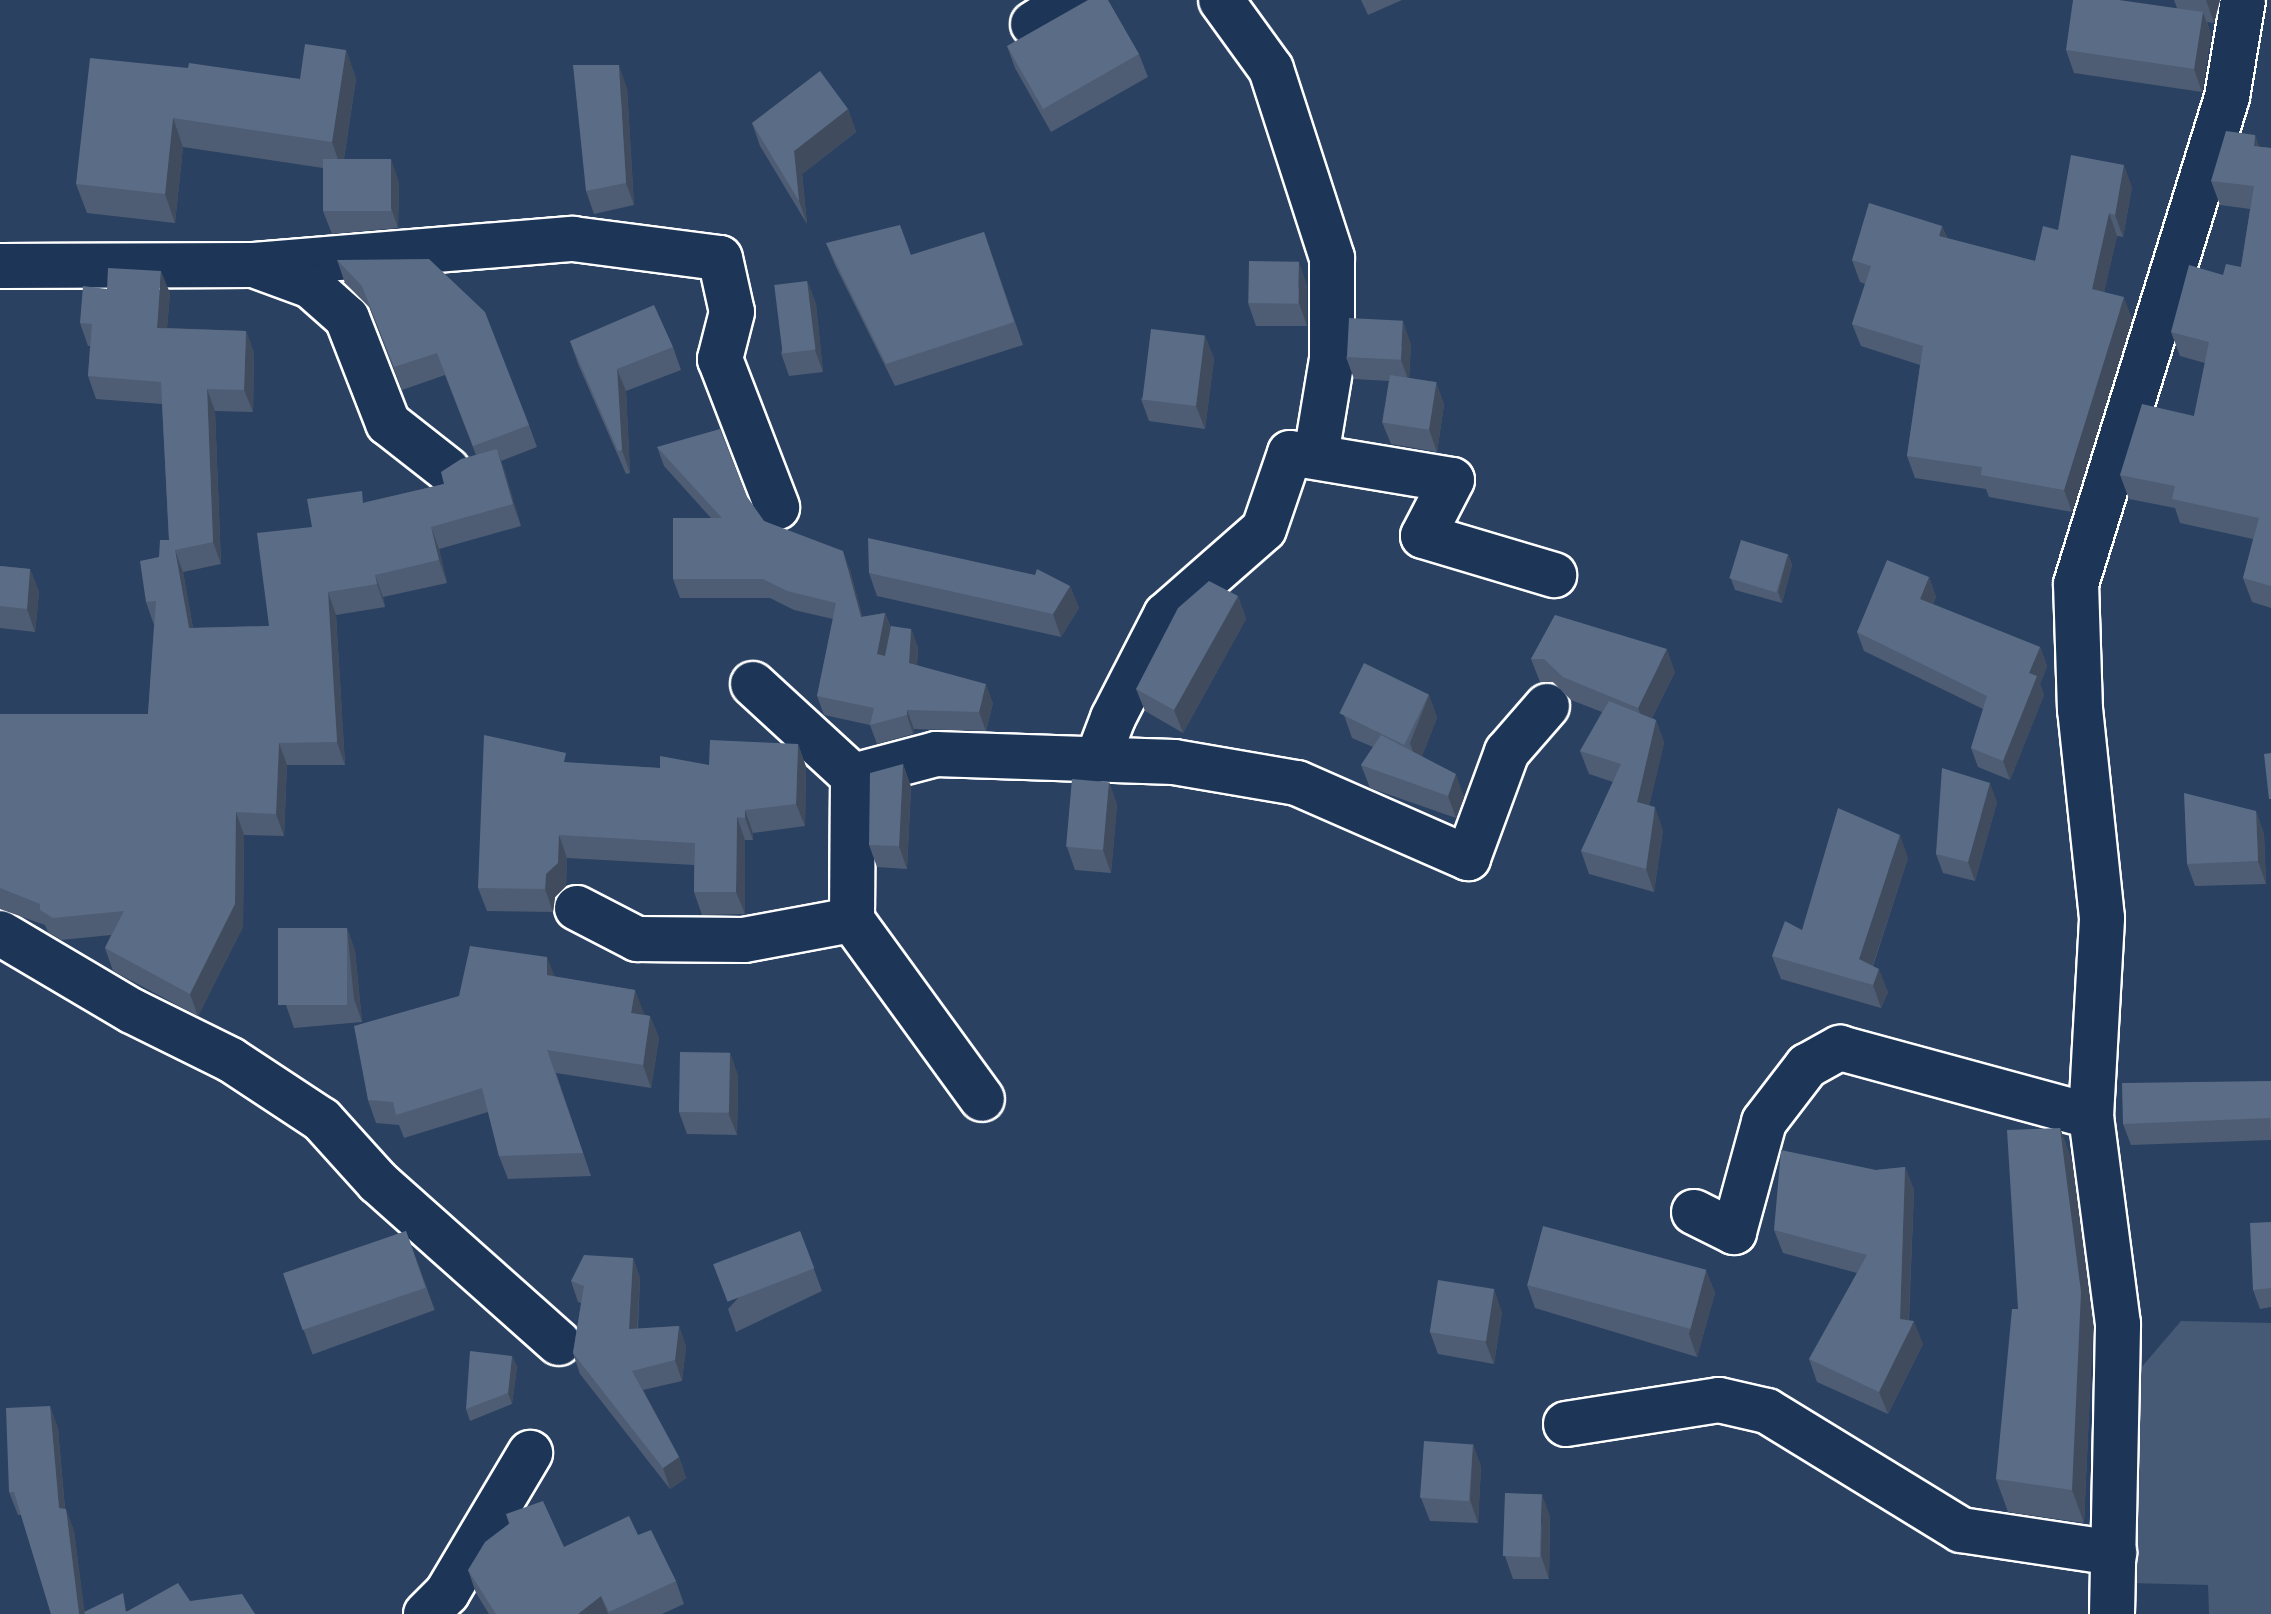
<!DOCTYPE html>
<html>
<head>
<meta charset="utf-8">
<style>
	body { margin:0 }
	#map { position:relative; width:2271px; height:1614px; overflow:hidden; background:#2a4161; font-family:"Comic Neue",sans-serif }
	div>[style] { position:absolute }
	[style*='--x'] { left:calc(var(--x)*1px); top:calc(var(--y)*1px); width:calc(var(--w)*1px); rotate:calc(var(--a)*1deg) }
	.green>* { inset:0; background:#465975 }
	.roads { filter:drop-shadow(2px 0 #fff) drop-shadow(-2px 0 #fff) drop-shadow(0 2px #fff) drop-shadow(0 -2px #fff) }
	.street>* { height:44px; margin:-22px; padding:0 22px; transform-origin:22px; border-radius:22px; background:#1d3557 }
	.wall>* { inset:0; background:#4e5d73; transform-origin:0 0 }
	.shaded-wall>* { inset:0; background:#404c5e }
	.building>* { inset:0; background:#5b6c86; transform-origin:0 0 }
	span { translate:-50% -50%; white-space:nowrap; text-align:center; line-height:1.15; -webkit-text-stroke:6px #1d3557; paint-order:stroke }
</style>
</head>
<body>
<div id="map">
	<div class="green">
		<div style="clip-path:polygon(2181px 1321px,2271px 1323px,2271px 1614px,2209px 1614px,2208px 1585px,2129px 1583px,2134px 1376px)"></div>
	</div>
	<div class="roads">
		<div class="street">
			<div style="--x:1221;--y:0;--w:85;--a:54.1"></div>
			<div style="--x:1271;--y:69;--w:199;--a:72.1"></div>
			<div style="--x:1332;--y:258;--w:101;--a:90"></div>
			<div style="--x:1332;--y:359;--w:98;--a:99.4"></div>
			<div style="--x:1033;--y:24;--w:45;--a:-32.3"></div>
			<div style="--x:254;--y:265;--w:320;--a:-4.7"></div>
			<div style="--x:573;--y:239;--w:148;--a:7.4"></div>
			<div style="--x:720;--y:258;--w:55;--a:77.5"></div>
			<div style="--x:732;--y:312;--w:49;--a:104.3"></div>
			<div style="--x:720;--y:359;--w:159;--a:68.9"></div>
			<div style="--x:0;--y:266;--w:254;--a:-0.2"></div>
			<div style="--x:254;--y:265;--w:61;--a:20.2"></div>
			<div style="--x:311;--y:286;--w:48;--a:41.6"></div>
			<div style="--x:347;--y:318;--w:113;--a:68.7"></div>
			<div style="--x:388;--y:423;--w:76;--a:38.1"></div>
			<div style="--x:753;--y:684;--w:136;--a:42.6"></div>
			<div style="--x:853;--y:776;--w:144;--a:90.4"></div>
			<div style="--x:852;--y:920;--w:221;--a:54"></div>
			<div style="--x:1097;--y:760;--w:45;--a:-69.1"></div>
			<div style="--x:1113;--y:718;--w:116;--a:-62.8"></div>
			<div style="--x:1166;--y:615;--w:130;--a:-41.3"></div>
			<div style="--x:1264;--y:529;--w:80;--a:-71.1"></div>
			<div style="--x:1290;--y:453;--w:164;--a:9.5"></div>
			<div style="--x:1452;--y:480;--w:63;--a:117.4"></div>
			<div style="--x:1423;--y:536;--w:137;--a:16.6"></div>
			<div style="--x:853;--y:776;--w:86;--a:-14.8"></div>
			<div style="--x:936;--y:754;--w:238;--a:1.9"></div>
			<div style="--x:1174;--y:762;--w:125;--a:9.7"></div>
			<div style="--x:1297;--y:783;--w:187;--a:23.7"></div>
			<div style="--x:1468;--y:858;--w:113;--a:-69.8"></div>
			<div style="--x:1507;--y:752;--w:61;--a:-49"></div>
			<div style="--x:577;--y:908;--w:68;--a:27.3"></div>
			<div style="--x:637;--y:939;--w:107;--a:0.5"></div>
			<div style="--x:744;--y:940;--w:110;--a:-10.5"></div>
			<div style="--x:0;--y:933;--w:153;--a:30.6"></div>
			<div style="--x:132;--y:1011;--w:110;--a:26.3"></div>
			<div style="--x:231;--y:1060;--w:109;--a:33.4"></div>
			<div style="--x:322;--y:1120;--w:84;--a:47.9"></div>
			<div style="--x:378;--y:1182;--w:242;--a:41.7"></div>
			<div style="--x:1694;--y:1212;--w:45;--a:26.6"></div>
			<div style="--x:1734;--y:1232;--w:114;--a:-74.7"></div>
			<div style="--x:1764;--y:1122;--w:71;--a:-52.5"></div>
			<div style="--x:1807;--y:1066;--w:38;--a:-29"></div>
			<div style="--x:1840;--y:1048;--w:260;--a:15.2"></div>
			<div style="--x:1566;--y:1424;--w:155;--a:-8.9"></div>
			<div style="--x:1719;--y:1400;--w:49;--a:12.9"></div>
			<div style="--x:1767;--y:1411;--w:228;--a:31.5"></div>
			<div style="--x:1961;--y:1530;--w:155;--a:8.5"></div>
			<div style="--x:426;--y:1614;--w:30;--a:-45"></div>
			<div style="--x:447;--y:1593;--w:163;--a:-59.3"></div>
			<div style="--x:2112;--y:1614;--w:290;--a:-88.8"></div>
			<div style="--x:2118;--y:1324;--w:210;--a:-97.4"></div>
			<div style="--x:2091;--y:1116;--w:198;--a:-86.8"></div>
			<div style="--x:2102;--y:918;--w:209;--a:-96"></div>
			<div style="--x:2080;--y:710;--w:126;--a:-91.8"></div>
			<div style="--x:2076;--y:584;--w:510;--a:-72.77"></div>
			<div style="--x:2227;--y:97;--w:98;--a:-80.6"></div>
		</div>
	</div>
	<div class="wall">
		<div style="clip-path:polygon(1361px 0,1402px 0,1368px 15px)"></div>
		<div style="clip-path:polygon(2174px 0,2220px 0,2214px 23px,2207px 22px,2211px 35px,2202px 92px,2074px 73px,2066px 50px,2177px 8px)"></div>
		<div style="clip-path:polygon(1007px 46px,1139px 54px,1148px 77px,1051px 132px,1015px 68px)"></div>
		<div style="clip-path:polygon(346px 50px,356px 79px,344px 159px,399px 182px,398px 228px,332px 234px,323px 211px,323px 168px,183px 147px,175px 223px,87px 213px,76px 184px,188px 68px,300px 79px)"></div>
		<div style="clip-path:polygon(627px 88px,634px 205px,594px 214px,586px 191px)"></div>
		<div style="clip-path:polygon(848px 109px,856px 132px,802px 174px,807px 224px,760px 146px,752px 123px)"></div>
		<div style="clip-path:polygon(2255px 135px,2259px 147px,2271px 148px,2271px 608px,2252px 602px,2243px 578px,2253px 539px,2180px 523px,2175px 508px,2129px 499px,2120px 475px,2194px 416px,2205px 363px,2180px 356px,2171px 332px,2223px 275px,2241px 267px,2250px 209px,2220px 205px,2211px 181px)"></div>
		<div style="clip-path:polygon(2132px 187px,2123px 237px,2117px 236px,2104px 292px,2132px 319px,2072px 512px,1989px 497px,1986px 489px,1915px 478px,1907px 456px,1920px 365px,1861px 346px,1852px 324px,1865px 284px,1860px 282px,1852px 260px,1942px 226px,1947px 238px,2035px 261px,2058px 230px)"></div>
		<div style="clip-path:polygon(984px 232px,1023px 345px,895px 386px,835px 265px,826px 243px,911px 255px)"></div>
		<div style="clip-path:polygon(337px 260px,529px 425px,537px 447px,501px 461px,521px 526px,439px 549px,447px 583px,383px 597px,385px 607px,336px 615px,345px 765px,287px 765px,284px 836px,244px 835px,243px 927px,198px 1016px,113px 971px,105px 948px,111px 935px,61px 940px,48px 932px,45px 925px,0 909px,0 714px,148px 714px,154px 625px,146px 602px,159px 557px,169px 540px,162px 404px,96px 399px,88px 376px,90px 346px,88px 346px,80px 323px,107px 289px,170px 293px,167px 328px,246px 331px,254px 353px,253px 412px,215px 411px,221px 564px,183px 572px,193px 628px,269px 626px,312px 527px,366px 502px,444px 484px,476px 455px,445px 375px,402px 390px,370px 308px,345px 283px)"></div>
		<div style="clip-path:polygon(807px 281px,816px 304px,823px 372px,789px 376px,781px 353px)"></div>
		<div style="clip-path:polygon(1307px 285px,1307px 326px,1256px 326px,1248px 303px)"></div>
		<div style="clip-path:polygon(1205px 336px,1214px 359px,1205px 429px,1149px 421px,1141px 399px)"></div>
		<div style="clip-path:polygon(570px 341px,673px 347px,681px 370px,626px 391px,630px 473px,626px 474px,578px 364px)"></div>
		<div style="clip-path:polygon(1411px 344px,1409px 378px,1436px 382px,1444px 405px,1437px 452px,1391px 444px,1382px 422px,1389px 381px,1354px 379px,1346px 357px)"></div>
		<div style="clip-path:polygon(657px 447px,747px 497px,764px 521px,850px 570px,862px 617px,885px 613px,891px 628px,911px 629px,918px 648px,917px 665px,993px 703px,986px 731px,914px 729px,913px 734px,877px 744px,870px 725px,824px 715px,817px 696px,833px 619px,794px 610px,770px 598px,680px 598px,673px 579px,711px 518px,664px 466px)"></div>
		<div style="clip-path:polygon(1788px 554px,1792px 565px,1782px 603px,1735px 590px,1731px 579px)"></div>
		<div style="clip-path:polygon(0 566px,30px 569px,39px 592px,35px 632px,0 628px)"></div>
		<div style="clip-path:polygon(869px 573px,1070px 586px,1079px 608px,1061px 637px,877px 596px)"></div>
		<div style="clip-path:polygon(1929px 577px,1936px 597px,1933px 604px,2040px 647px,2047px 666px,2040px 684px,2044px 695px,2010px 780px,1978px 767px,1971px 748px,1983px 709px,1864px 651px,1857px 632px)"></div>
		<div style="clip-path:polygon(1238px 596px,1246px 619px,1183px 733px,1145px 711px,1136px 689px)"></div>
		<div style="clip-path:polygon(1555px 615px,1675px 672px,1652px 718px,1656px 720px,1664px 743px,1649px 806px,1663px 830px,1654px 892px,1589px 874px,1581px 851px,1613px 782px,1589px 774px,1580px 751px,1602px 712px,1571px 700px,1553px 682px,1540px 682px,1531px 659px)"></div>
		<div style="clip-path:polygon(1429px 695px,1437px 718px,1422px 756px,1464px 797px,1456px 818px,1370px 788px,1361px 765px,1373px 747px,1352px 738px,1344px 715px)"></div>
		<div style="clip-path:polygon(798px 744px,806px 767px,805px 826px,753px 833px,753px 840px,745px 840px,745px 914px,702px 915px,694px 892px,694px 865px,567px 858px,566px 886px,555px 897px,553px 912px,487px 911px,478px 888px,569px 763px,660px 768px,709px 765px)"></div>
		<div style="clip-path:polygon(903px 764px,911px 787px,907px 869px,877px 867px,869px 845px)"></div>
		<div style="clip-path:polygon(1109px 782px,1117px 805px,1111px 873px,1075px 870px,1067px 847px)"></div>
		<div style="clip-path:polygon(1997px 802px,1975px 881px,1943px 873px,1936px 854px)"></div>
		<div style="clip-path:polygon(2256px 811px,2264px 834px,2266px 884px,2195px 886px,2187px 864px)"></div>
		<div style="clip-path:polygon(1908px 858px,1873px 966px,1888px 992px,1881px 1008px,1781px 979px,1772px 956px,1802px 930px)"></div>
		<div style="clip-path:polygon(347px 928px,355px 951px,362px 1022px,294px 1028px,286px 1005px)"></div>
		<div style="clip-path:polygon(555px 977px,635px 990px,643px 1014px,650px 1016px,659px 1038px,651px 1088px,556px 1073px,591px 1176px,508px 1179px,499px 1156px,488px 1112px,404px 1138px,399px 1125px,376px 1123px,368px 1100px)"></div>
		<div style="clip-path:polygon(730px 1053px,738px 1076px,737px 1135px,687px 1134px,679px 1112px)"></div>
		<div style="clip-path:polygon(2271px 1081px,2271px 1140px,2131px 1145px,2123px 1124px)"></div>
		<div style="clip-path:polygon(2060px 1128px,2072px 1161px,2093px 1325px,2084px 1523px,2008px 1512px,1996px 1479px,2018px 1309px)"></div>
		<div style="clip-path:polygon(1905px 1167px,1914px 1190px,1909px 1320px,1923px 1344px,1888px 1414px,1817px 1382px,1809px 1359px,1857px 1273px,1783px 1253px,1774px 1230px,1876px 1170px)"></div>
		<div style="clip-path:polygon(2271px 1222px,2271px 1307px,2260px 1309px,2253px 1290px)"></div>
		<div style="left:406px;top:1231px;width:84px;height:130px;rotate:70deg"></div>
		<div style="clip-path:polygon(800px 1231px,822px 1291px,736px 1332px,728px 1309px)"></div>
		<div style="clip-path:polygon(633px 1258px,640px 1278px,638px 1329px,679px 1326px,686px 1347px,682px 1381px,643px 1390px,679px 1457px,686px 1478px,670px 1489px,580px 1374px,573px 1353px,581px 1303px,578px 1302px,571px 1281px)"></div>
		<div style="clip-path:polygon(1706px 1271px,1715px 1293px,1697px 1357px,1535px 1308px,1527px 1285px)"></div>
		<div style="clip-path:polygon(1502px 1312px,1494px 1364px,1438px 1354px,1430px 1332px)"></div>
		<div style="clip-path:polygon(512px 1356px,517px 1367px,512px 1404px,470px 1421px,466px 1409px)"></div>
		<div style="clip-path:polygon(50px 1406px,58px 1429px,65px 1508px,74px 1531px,84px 1612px,129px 1611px,190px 1601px,255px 1614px,51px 1614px,21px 1515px,18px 1515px,9px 1492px)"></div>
		<div style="clip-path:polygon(1473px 1444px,1481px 1467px,1478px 1523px,1430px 1521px,1421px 1498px)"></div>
		<div style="clip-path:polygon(506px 1514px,564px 1547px,638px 1535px,676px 1581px,684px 1604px,662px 1614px,489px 1614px,476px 1593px,468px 1570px,509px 1524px)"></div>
		<div style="clip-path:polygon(1550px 1516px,1549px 1579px,1513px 1579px,1505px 1556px)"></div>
	</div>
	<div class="shaded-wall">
		<div style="clip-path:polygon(2206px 0,2220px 0,2214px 23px)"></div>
		<div style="clip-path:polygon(2203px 12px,2211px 35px,2202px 92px,2194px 69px)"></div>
		<div style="clip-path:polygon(346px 50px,356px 79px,342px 171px,332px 142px)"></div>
		<div style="clip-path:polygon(619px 65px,627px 88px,634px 205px,626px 183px)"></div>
		<div style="clip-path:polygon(848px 109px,856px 132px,802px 174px,807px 224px,799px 201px,794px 151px)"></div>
		<div style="clip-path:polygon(173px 118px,183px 147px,175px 223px,165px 194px)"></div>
		<div style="clip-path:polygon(2255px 135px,2264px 159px,2254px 146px)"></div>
		<div style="clip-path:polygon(391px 159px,399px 182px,398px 228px,390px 205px)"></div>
		<div style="clip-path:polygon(2124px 165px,2132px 187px,2123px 237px,2115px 215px)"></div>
		<div style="clip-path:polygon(2109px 213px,2117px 236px,2100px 311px,2092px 289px)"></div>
		<div style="clip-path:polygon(1942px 226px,1950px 248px,1939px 236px)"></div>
		<div style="clip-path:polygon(1299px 262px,1307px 285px,1307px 326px,1299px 303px)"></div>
		<div style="clip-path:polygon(161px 271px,170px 293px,165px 350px,157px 328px)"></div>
		<div style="clip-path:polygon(807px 281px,816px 304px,823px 372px,815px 350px)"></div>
		<div style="clip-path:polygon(2124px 297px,2132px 319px,2072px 512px,2064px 490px)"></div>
		<div style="clip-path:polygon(1403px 321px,1411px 344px,1409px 382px,1401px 360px)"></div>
		<div style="clip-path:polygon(246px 331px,254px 353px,253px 412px,244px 390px)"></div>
		<div style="clip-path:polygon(1205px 336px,1214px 359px,1205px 429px,1196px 406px)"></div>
		<div style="clip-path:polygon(617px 369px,626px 391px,630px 473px,622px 450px)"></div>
		<div style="clip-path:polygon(1436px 382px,1444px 405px,1437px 452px,1429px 429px)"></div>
		<div style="clip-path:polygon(207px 389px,215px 411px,221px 564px,213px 542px)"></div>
		<div style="clip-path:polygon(497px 449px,505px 471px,521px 526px,513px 504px)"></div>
		<div style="clip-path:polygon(431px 527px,439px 549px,447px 583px,439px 560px)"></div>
		<div style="clip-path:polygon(175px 550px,183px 572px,197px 650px,189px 628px)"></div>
		<div style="clip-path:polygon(843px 551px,850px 570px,868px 636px,861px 617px)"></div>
		<div style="clip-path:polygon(1788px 554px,1792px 565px,1782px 603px,1778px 592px)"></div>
		<div style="clip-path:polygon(30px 569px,39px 592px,35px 632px,27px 609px)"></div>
		<div style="clip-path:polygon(375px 575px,383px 597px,385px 607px,377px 584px)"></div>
		<div style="clip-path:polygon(1929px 577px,1936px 597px,1927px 618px,1920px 599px)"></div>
		<div style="clip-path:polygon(1070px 586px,1079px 608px,1061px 637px,1053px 614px)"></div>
		<div style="clip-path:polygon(328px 592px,336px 615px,345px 765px,337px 742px)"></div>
		<div style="clip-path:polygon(1238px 596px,1246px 619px,1183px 733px,1174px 710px)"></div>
		<div style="clip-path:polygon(885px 613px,892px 632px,884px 673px,877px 654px)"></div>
		<div style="clip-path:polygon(911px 629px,918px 648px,916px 682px,909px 663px)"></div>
		<div style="clip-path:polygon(2040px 647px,2047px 666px,2040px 684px,2044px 695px,2010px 780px,2003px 761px,2029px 673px)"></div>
		<div style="clip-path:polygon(1667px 649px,1675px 672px,1646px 730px,1638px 708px)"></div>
		<div style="clip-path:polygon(986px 684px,993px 703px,986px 731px,979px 712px)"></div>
		<div style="clip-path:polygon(1429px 695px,1437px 718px,1418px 766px,1410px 743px)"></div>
		<div style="clip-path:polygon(907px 710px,914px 729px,913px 734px,907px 715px)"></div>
		<div style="clip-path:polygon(1656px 720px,1664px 743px,1645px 824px,1637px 802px)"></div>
		<div style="clip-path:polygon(279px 743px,287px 765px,284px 836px,276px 814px)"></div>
		<div style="clip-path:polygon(798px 744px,806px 767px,805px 826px,796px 804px)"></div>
		<div style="clip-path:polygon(903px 764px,911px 787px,907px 869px,899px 846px)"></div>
		<div style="clip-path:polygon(1456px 774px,1464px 797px,1456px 818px,1448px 796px)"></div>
		<div style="clip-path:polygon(1109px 782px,1117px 805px,1111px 873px,1103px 850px)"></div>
		<div style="clip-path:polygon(1990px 783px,1997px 802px,1975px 881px,1968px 862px)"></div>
		<div style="clip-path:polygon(1655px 807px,1663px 830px,1654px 892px,1646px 869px)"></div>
		<div style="clip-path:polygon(745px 810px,753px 833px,753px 840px,745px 818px)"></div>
		<div style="clip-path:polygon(2256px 811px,2264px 834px,2266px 884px,2258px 861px)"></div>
		<div style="clip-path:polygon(236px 812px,244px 835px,243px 927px,198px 1016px,190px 994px)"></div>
		<div style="clip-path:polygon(737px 817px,745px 840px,745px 914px,736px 892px)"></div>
		<div style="clip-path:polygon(559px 835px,567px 858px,566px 886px,555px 897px,553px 912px,545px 889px,546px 874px)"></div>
		<div style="clip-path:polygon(1900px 835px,1908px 858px,1867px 982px,1859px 959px)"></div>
		<div style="clip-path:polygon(347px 928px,355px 951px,362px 1022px,354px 999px)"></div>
		<div style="clip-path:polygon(547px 957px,556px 979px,547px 975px)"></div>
		<div style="clip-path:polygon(1879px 969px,1888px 992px,1881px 1008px,1873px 985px)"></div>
		<div style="clip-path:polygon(635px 990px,644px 1013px,640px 1035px,631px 1013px)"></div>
		<div style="clip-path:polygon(650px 1016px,659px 1038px,651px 1088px,643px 1065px)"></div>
		<div style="clip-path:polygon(730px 1053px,738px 1076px,737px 1135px,728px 1112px)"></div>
		<div style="clip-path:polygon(2060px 1128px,2072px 1161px,2093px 1325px,2084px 1523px,2072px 1490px)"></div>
		<div style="clip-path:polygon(1905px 1167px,1914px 1190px,1908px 1334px,1914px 1321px,1923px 1344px,1888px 1414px,1879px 1392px,1900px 1319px)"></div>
		<div style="clip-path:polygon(633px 1258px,640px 1278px,636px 1350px,629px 1329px)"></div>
		<div style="clip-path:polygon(1706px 1271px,1715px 1293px,1697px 1357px,1689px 1334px)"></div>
		<div style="clip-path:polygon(1494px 1289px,1502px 1312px,1494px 1364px,1485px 1341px)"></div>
		<div style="clip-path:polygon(679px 1326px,686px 1347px,682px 1381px,675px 1360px)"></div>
		<div style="clip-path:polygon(512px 1356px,517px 1367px,512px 1404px,508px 1393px)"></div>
		<div style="clip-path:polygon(50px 1406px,58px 1429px,67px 1531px,59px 1508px)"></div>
		<div style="clip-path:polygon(1473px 1444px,1481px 1467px,1478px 1523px,1470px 1500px)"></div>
		<div style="clip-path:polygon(679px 1457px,686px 1478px,670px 1489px,663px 1468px)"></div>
		<div style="clip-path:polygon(1542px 1494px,1550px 1516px,1549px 1579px,1541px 1556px)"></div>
		<div style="clip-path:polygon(66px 1509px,74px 1531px,85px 1614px,79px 1614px)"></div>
		<div style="clip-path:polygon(601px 1596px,608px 1614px,578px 1614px)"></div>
	</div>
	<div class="building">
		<div style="clip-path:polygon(1088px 0,1108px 0,1139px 54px,1043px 109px,1007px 46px)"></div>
		<div style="clip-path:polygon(2073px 0,2119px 0,2203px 12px,2194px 69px,2066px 50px)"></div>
		<div style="clip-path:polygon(305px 44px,346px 50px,332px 142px,173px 118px,165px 194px,76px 184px,90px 58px,188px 68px,189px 63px,300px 79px)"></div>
		<div style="clip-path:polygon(573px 65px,619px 65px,626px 183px,586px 191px)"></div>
		<div style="clip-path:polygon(820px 71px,848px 109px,794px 151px,799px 201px,752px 123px)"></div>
		<div style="clip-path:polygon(2226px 131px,2255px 135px,2254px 146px,2271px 148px,2271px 586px,2243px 578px,2259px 518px,2172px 499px,2175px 486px,2120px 475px,2142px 404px,2194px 416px,2209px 342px,2171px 332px,2189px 265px,2223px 275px,2226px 264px,2241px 267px,2254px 186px,2211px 181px)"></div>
		<div style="clip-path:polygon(2071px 155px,2124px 165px,2115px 215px,2109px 213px,2092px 289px,2124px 297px,2064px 490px,1981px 475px,1982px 467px,1907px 456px,1923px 346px,1852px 324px,1871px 266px,1852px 260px,1869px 203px,1942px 226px,1939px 236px,2035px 261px,2043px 226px,2058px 230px)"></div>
		<div style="left:323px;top:159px;width:68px;height:52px"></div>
		<div style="clip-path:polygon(900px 225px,911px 255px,984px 232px,1014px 322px,886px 364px,826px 243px)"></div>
		<div style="clip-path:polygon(429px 259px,485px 312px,529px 425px,473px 446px,437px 353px,394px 367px,362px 286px,337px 260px)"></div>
		<div style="left:1249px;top:261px;width:50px;height:42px;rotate:1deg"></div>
		<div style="clip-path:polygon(108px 268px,161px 271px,157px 328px,246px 331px,244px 390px,207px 389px,213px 542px,175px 550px,189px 628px,269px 626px,257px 533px,312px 527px,307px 499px,362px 491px,363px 503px,444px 484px,441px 472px,461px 459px,497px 449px,513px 504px,431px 527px,439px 560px,375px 575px,377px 584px,328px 592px,337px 742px,279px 743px,276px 814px,236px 812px,235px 904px,190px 994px,105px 948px,124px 911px,53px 918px,40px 910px,40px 904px,0 888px,0 714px,148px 714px,156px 601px,146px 602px,140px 561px,159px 557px,160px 540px,169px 540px,161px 382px,88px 376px,92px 324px,80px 323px,83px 286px,107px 289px)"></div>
		<div style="left:807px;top:281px;width:69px;height:33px;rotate:83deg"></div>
		<div style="clip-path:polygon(654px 305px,673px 347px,617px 369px,622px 450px,618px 451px,570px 341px)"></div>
		<div style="left:1349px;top:318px;width:54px;height:39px;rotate:3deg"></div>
		<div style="left:1151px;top:329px;width:54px;height:71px;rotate:7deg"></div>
		<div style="left:1390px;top:375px;width:47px;height:48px;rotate:9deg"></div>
		<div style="clip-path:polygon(720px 429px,747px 497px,764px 521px,843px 551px,861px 617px,885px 613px,877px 654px,885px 656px,891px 626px,911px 629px,909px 663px,986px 684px,979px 712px,907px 710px,907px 715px,870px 725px,874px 708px,817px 696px,836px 603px,787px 591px,763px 579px,673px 579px,673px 518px,722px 518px,657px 447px)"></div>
		<div style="clip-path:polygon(868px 538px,1035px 575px,1037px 569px,1070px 586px,1053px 614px,869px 573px)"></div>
		<div style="left:1741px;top:540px;width:49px;height:40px;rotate:17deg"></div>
		<div style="clip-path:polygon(1887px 560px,1929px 577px,1920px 599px,2040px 647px,2029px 673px,2037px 676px,2003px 761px,1971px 748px,1987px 696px,1857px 632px)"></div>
		<div style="clip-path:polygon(0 566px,30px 569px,27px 609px,0 606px)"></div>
		<div style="clip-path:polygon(1209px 581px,1238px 596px,1174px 710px,1136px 689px,1178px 608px)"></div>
		<div style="clip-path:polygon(1555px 615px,1667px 649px,1638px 708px,1563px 677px,1544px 659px,1531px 659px)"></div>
		<div style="left:1364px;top:663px;width:72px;height:56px;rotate:26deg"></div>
		<div style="clip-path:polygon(1609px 701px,1656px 720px,1637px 802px,1655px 807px,1646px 869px,1581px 851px,1621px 764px,1580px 751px)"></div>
		<div style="clip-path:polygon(484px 735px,566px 753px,564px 762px,660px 768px,660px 756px,709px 765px,710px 740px,798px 744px,796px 804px,745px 810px,745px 818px,737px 817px,736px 892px,694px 892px,695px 843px,559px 835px,558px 863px,546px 874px,545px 889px,478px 888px)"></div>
		<div style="clip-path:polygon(1381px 735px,1456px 774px,1448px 796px,1361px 765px)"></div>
		<div style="clip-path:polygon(2271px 753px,2271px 799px,2269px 799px,2264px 754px)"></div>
		<div style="clip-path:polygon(903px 764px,899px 846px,869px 845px,870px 773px)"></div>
		<div style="clip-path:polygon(1942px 768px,1990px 783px,1968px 862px,1936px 854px)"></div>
		<div style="left:1072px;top:779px;width:37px;height:68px;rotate:5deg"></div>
		<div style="clip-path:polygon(2184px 793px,2256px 811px,2258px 861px,2187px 864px)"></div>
		<div style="clip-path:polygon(1838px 808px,1900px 835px,1859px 959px,1879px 969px,1873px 985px,1772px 956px,1785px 921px,1802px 930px)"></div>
		<div style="left:278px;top:928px;width:69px;height:77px"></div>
		<div style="clip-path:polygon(470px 946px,547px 957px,547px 975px,635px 990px,631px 1013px,650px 1016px,643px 1065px,547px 1050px,583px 1153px,499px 1156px,482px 1088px,396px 1115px,393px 1102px,368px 1100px,354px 1026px,459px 996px)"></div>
		<div style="left:680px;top:1052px;width:50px;height:60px;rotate:1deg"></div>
		<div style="clip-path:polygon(2271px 1081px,2271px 1137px,2270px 1118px,2123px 1124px,2122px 1083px)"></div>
		<div style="clip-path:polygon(2060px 1128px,2081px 1292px,2072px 1490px,1996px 1479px,2012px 1309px,2018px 1309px,2007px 1130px)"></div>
		<div style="clip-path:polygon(1781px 1150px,1876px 1170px,1905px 1167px,1900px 1319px,1914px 1321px,1879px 1392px,1809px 1359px,1867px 1255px,1774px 1230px)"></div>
		<div style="clip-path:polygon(2271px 1222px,2271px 1288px,2253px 1290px,2250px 1223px)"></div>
		<div style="left:1543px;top:1226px;width:169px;height:61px;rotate:15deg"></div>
		<div style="left:406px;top:1231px;width:60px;height:130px;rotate:71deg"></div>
		<div style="left:800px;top:1231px;width:40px;height:93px;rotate:69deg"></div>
		<div style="clip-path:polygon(584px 1255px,633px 1258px,629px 1329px,679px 1326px,675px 1360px,632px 1371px,679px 1457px,663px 1468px,573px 1353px,584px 1286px,571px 1281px)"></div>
		<div style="left:1438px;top:1280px;width:57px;height:53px;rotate:9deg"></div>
		<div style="clip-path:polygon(470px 1351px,512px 1356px,508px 1393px,466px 1409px)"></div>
		<div style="clip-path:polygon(50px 1406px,59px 1508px,66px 1509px,79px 1614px,51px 1614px,14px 1492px,9px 1492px,6px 1408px)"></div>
		<div style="left:1424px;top:1441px;width:49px;height:57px;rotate:4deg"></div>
		<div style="left:1505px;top:1493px;width:37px;height:63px;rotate:2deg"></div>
		<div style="clip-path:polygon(543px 1501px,564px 1547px,629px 1516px,638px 1535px,651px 1530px,676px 1581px,609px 1612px,601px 1596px,578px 1614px,496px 1614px,468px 1570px,485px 1542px,510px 1523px,506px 1514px)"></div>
		<div style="clip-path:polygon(178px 1583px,190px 1601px,242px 1594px,255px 1614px,85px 1614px,84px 1612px,123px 1593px,126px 1612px)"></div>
	</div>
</div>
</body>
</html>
